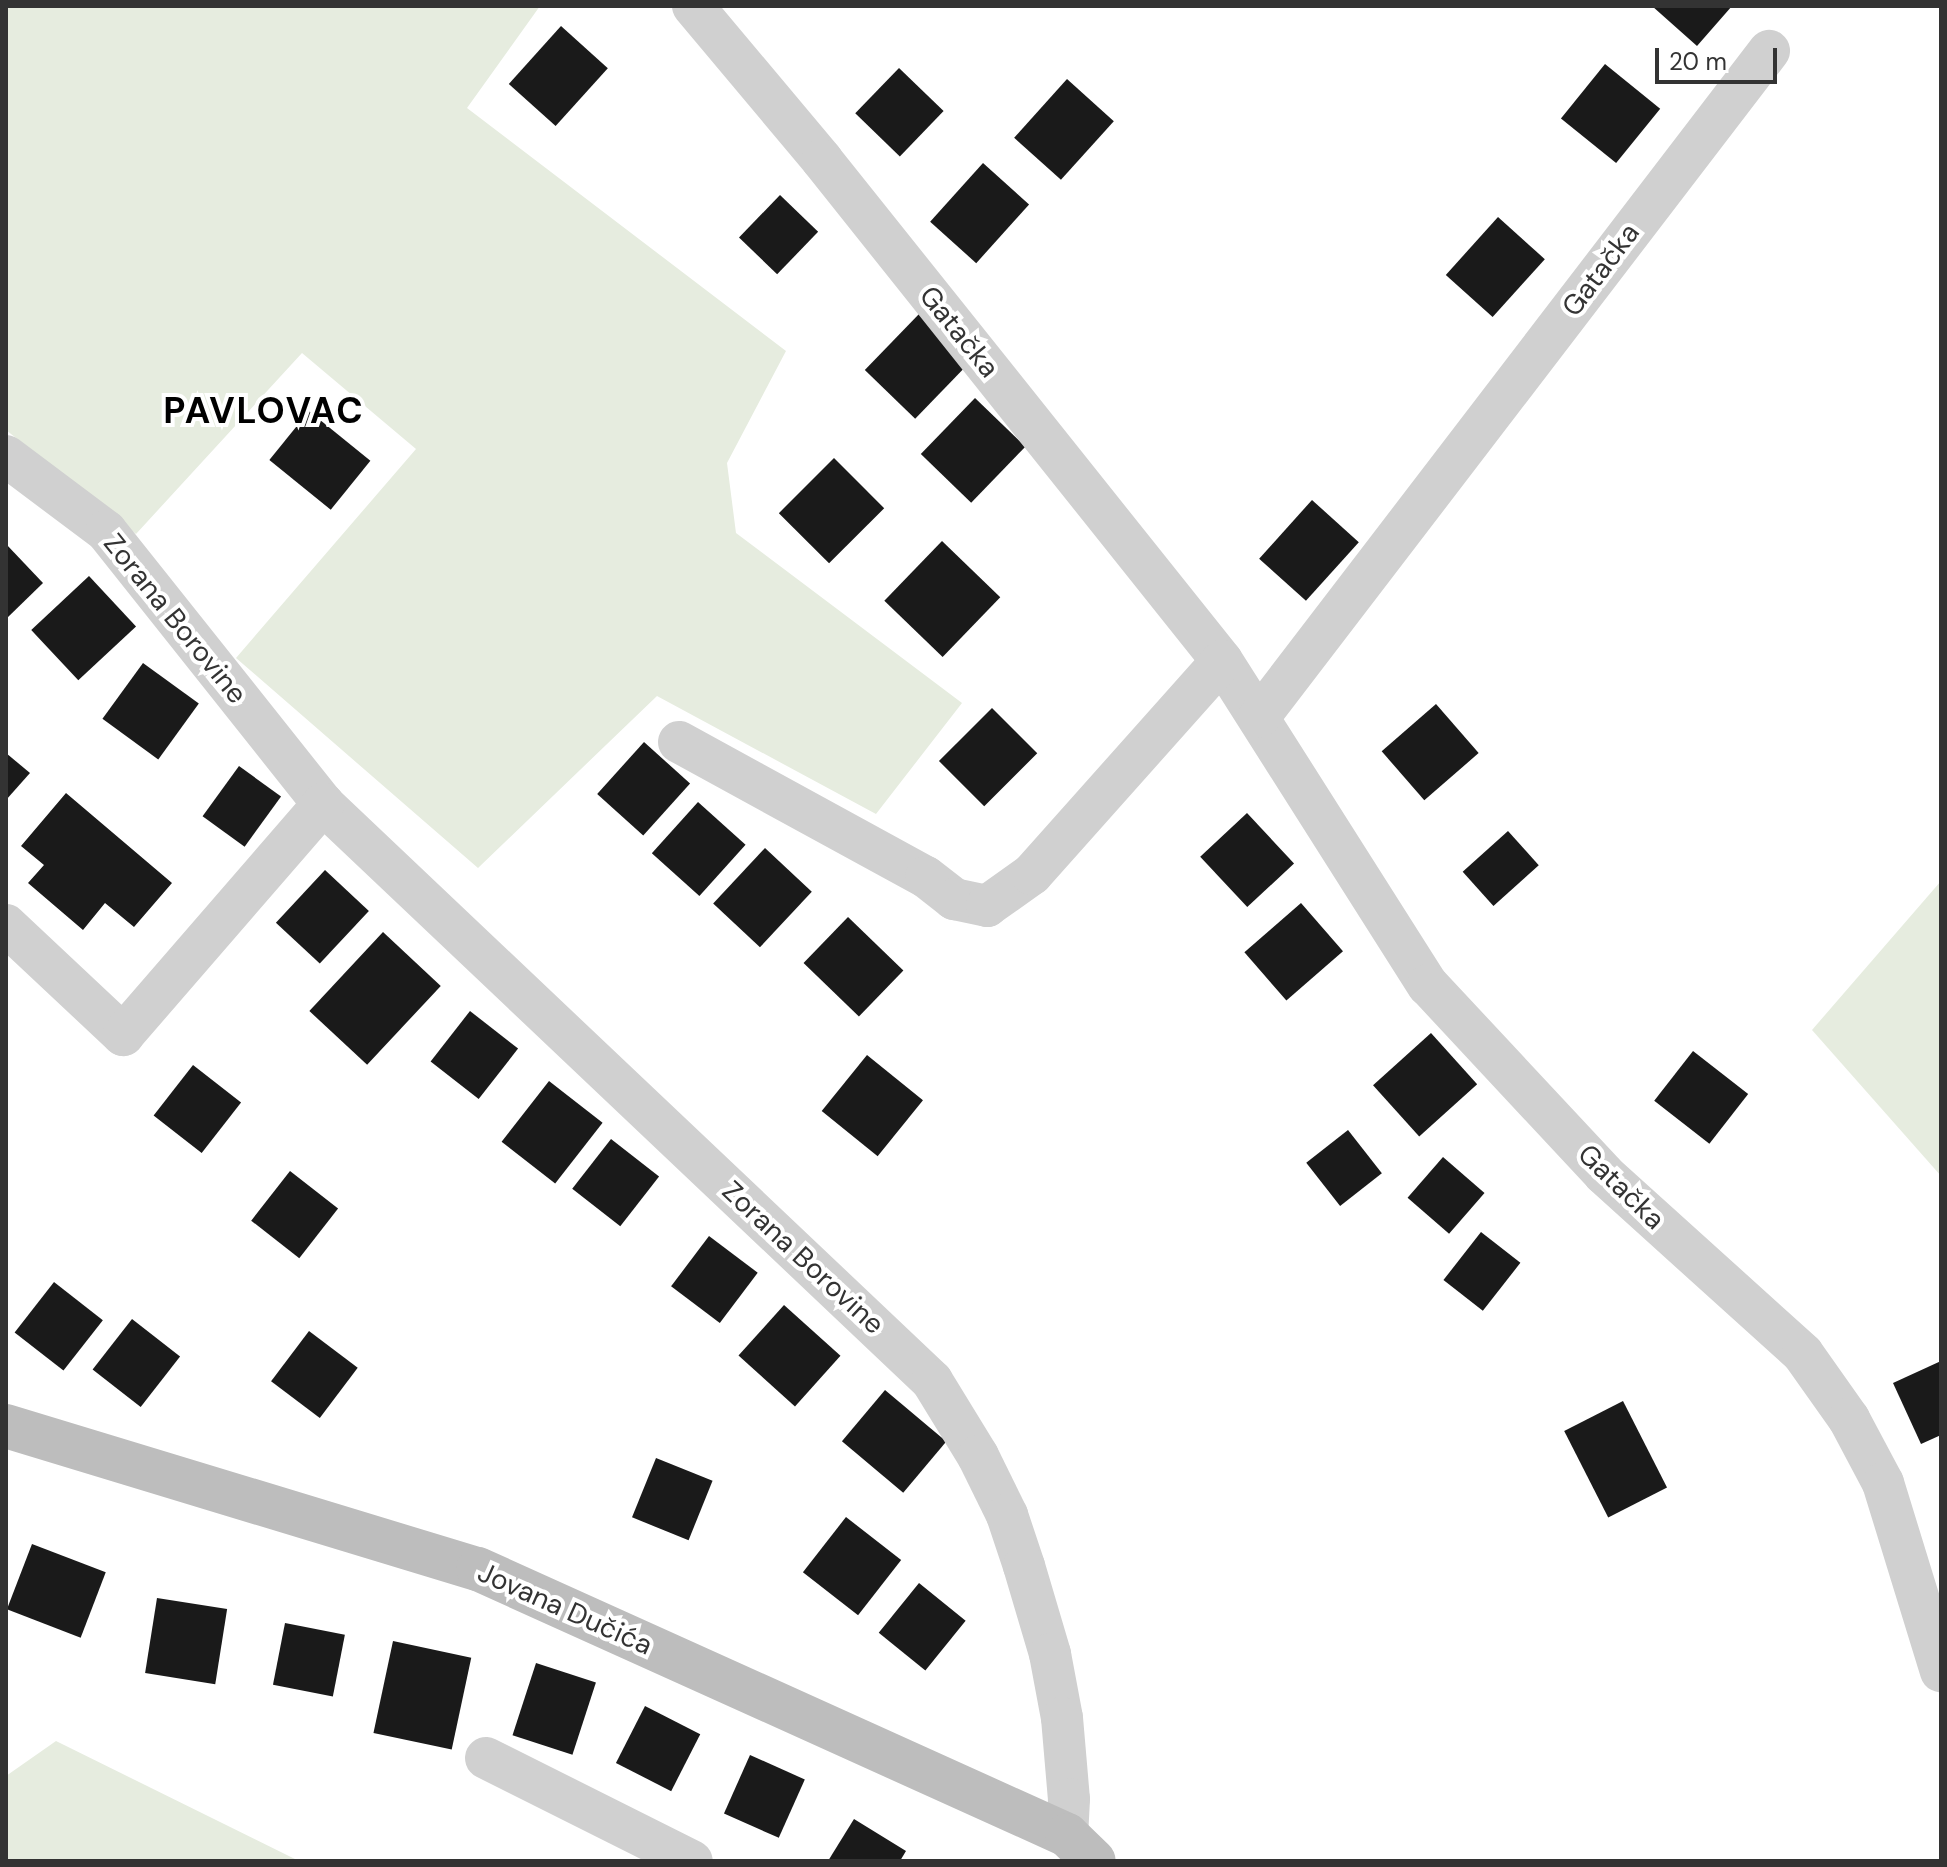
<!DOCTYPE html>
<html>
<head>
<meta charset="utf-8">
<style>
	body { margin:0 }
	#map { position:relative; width:1947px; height:1867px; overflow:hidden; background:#fff; font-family:"DM Sans",sans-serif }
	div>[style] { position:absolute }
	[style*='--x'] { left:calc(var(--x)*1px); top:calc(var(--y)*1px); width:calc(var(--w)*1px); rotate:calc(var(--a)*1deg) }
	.green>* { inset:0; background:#e6ecdf }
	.building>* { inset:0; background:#1a1a1a; transform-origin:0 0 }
	.minor>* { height:42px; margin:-21px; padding:0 21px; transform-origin:21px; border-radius:21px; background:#d0d0d0 }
	.secondary>* { height:44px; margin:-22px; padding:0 22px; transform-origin:22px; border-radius:22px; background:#bdbdbd }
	span { translate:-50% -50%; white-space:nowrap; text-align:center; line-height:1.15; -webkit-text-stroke:8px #fff; paint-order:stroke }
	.street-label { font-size:28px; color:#333 }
	.district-label { font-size:36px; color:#000; font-weight:700; letter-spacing:2px }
	.frame { position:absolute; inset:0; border:8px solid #333; pointer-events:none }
	.scale { position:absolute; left:1655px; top:48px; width:122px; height:36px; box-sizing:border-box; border:4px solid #333; border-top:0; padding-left:10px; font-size:24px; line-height:28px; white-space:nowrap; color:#333; -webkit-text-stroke:6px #fff; paint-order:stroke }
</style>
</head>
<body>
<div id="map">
	<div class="green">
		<div style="clip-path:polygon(6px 6px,540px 6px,467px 108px,786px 351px,727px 463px,736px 533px,962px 703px,876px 814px,657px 696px,478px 868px,236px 658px,416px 449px,302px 353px,136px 534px,6px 430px)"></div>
		<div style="clip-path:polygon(1941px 881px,1941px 1176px,1812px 1030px)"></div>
		<div style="clip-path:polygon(56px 1741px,299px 1861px,6px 1861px,6px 1776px)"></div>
	</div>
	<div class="building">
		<div style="clip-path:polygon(1652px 6px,1732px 6px,1697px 46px)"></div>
		<div style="left:561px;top:26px;width:63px;height:78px;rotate:42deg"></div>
		<div style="left:1605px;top:64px;width:71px;height:70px;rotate:39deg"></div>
		<div style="left:899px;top:68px;width:62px;height:63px;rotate:44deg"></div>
		<div style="left:1067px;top:79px;width:63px;height:79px;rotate:42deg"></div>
		<div style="left:983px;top:163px;width:62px;height:79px;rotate:42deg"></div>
		<div style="left:780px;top:195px;width:53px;height:59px;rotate:44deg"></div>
		<div style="left:1498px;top:217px;width:63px;height:78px;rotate:42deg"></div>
		<div style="left:919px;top:314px;width:70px;height:78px;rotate:44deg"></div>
		<div style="left:975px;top:398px;width:70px;height:78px;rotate:44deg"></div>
		<div style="left:309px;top:411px;width:79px;height:63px;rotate:39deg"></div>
		<div style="left:834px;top:458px;width:71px;height:78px;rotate:45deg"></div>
		<div style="left:1312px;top:500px;width:63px;height:79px;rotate:42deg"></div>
		<div style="left:942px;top:541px;width:81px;height:83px;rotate:44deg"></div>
		<div style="clip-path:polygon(6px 544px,43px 583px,6px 619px)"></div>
		<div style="left:89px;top:576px;width:69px;height:79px;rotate:47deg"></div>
		<div style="left:143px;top:663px;width:69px;height:69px;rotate:36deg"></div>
		<div style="left:1436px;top:704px;width:65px;height:72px;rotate:49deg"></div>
		<div style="left:992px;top:708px;width:64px;height:75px;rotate:45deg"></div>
		<div style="left:644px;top:742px;width:62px;height:70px;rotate:42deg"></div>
		<div style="clip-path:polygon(6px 753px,30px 773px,6px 800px)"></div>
		<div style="left:239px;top:766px;width:52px;height:62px;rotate:36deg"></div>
		<div style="clip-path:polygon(66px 793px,172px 883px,134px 927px,105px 903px,83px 930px,28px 883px,44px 865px,21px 846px)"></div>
		<div style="left:698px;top:802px;width:64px;height:69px;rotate:42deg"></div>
		<div style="left:1247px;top:813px;width:69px;height:64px;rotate:47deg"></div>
		<div style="left:1508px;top:831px;width:46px;height:61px;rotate:48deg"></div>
		<div style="left:765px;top:848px;width:64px;height:76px;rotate:43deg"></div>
		<div style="left:325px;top:870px;width:60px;height:72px;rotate:43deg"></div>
		<div style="left:1301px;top:903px;width:64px;height:75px;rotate:49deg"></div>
		<div style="left:848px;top:917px;width:77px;height:64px;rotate:44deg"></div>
		<div style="left:383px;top:932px;width:79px;height:108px;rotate:43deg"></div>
		<div style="left:470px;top:1011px;width:61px;height:64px;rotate:38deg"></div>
		<div style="left:1431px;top:1033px;width:69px;height:78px;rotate:48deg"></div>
		<div style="left:1693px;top:1051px;width:70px;height:63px;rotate:38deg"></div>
		<div style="left:867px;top:1055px;width:72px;height:72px;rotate:39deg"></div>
		<div style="left:193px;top:1065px;width:61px;height:64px;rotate:38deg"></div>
		<div style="left:549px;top:1081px;width:68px;height:77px;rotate:38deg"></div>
		<div style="left:1348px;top:1130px;width:55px;height:53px;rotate:52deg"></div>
		<div style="left:611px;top:1139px;width:61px;height:63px;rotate:38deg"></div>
		<div style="left:1443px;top:1157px;width:55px;height:54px;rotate:41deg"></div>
		<div style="left:290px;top:1171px;width:61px;height:63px;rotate:38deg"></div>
		<div style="left:1481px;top:1232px;width:50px;height:61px;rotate:38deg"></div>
		<div style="left:709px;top:1236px;width:61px;height:63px;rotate:37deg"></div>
		<div style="left:54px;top:1282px;width:62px;height:64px;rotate:38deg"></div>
		<div style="left:784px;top:1305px;width:76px;height:68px;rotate:42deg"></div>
		<div style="left:132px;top:1319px;width:61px;height:64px;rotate:38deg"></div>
		<div style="left:309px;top:1331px;width:61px;height:63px;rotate:37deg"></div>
		<div style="clip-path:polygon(1941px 1361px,1941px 1435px,1921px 1444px,1893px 1383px)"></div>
		<div style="left:885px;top:1390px;width:80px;height:67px;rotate:40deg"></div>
		<div style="left:1623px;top:1401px;width:97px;height:66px;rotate:63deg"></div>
		<div style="left:656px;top:1458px;width:61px;height:64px;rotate:22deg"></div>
		<div style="left:846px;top:1517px;width:70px;height:70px;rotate:38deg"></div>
		<div style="left:32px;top:1544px;width:79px;height:70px;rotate:21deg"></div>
		<div style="left:919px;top:1583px;width:60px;height:64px;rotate:39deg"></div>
		<div style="left:157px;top:1598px;width:71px;height:76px;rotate:9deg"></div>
		<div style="left:285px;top:1623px;width:61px;height:63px;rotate:11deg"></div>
		<div style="left:393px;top:1641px;width:80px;height:94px;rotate:12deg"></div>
		<div style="left:536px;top:1663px;width:63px;height:76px;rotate:18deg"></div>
		<div style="left:645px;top:1706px;width:62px;height:64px;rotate:27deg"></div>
		<div style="left:750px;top:1755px;width:60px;height:64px;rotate:24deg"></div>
		<div style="clip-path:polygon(854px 1819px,906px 1851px,900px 1861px,828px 1861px)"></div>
	</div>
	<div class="minor">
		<div style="--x:693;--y:6;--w:201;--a:50"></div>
		<div style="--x:822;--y:160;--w:641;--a:51.4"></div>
		<div style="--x:1222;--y:661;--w:384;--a:57.6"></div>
		<div style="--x:1428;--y:985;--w:258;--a:47"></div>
		<div style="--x:1604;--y:1174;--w:268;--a:42.1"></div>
		<div style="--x:1803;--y:1354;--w:80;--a:54.7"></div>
		<div style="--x:1849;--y:1419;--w:72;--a:62"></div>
		<div style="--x:1883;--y:1483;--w:197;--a:72.9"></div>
		<div style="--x:6;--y:456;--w:125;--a:36.9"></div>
		<div style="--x:106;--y:531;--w:349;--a:51.5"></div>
		<div style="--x:323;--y:804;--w:839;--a:43.45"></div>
		<div style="--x:932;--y:1381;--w:88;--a:58.5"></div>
		<div style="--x:978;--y:1456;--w:66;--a:63.8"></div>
		<div style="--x:1007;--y:1515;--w:54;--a:71.6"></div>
		<div style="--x:1024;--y:1566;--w:92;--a:73.5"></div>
		<div style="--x:1050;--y:1654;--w:65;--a:79.4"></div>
		<div style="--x:1062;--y:1718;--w:81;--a:85.1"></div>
		<div style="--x:1069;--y:1799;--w:36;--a:93"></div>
		<div style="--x:1259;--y:717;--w:839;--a:-52.56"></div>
		<div style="--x:679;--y:742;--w:281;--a:28.7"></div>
		<div style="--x:926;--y:877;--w:36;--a:38"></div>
		<div style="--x:954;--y:899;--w:34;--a:12"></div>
		<div style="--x:987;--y:906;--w:55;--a:-35.4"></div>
		<div style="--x:1032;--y:874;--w:285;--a:-48.3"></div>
		<div style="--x:6;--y:925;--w:161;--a:43.2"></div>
		<div style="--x:123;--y:1035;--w:306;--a:-49.1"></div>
		<div style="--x:486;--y:1758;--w:230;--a:26.6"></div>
	</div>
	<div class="secondary">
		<div style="--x:6;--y:1426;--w:493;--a:16.9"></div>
		<div style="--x:478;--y:1569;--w:646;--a:24.3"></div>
		<div style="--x:1067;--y:1835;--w:37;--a:44"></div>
	</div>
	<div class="street-label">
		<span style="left:1601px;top:270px;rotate:-53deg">Gatačka</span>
		<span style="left:959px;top:332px;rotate:51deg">Gatačka</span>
		<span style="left:175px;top:619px;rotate:51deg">Zorana Borovine</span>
		<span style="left:1621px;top:1187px;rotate:44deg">Gatačka</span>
		<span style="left:803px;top:1258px;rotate:43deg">Zorana Borovine</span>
		<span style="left:565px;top:1609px;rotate:24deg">Jovana Dučića</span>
	</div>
	<div class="district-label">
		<span style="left:264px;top:411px">PAVLOVAC</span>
	</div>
	<div class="frame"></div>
	<div class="scale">20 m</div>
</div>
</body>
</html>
